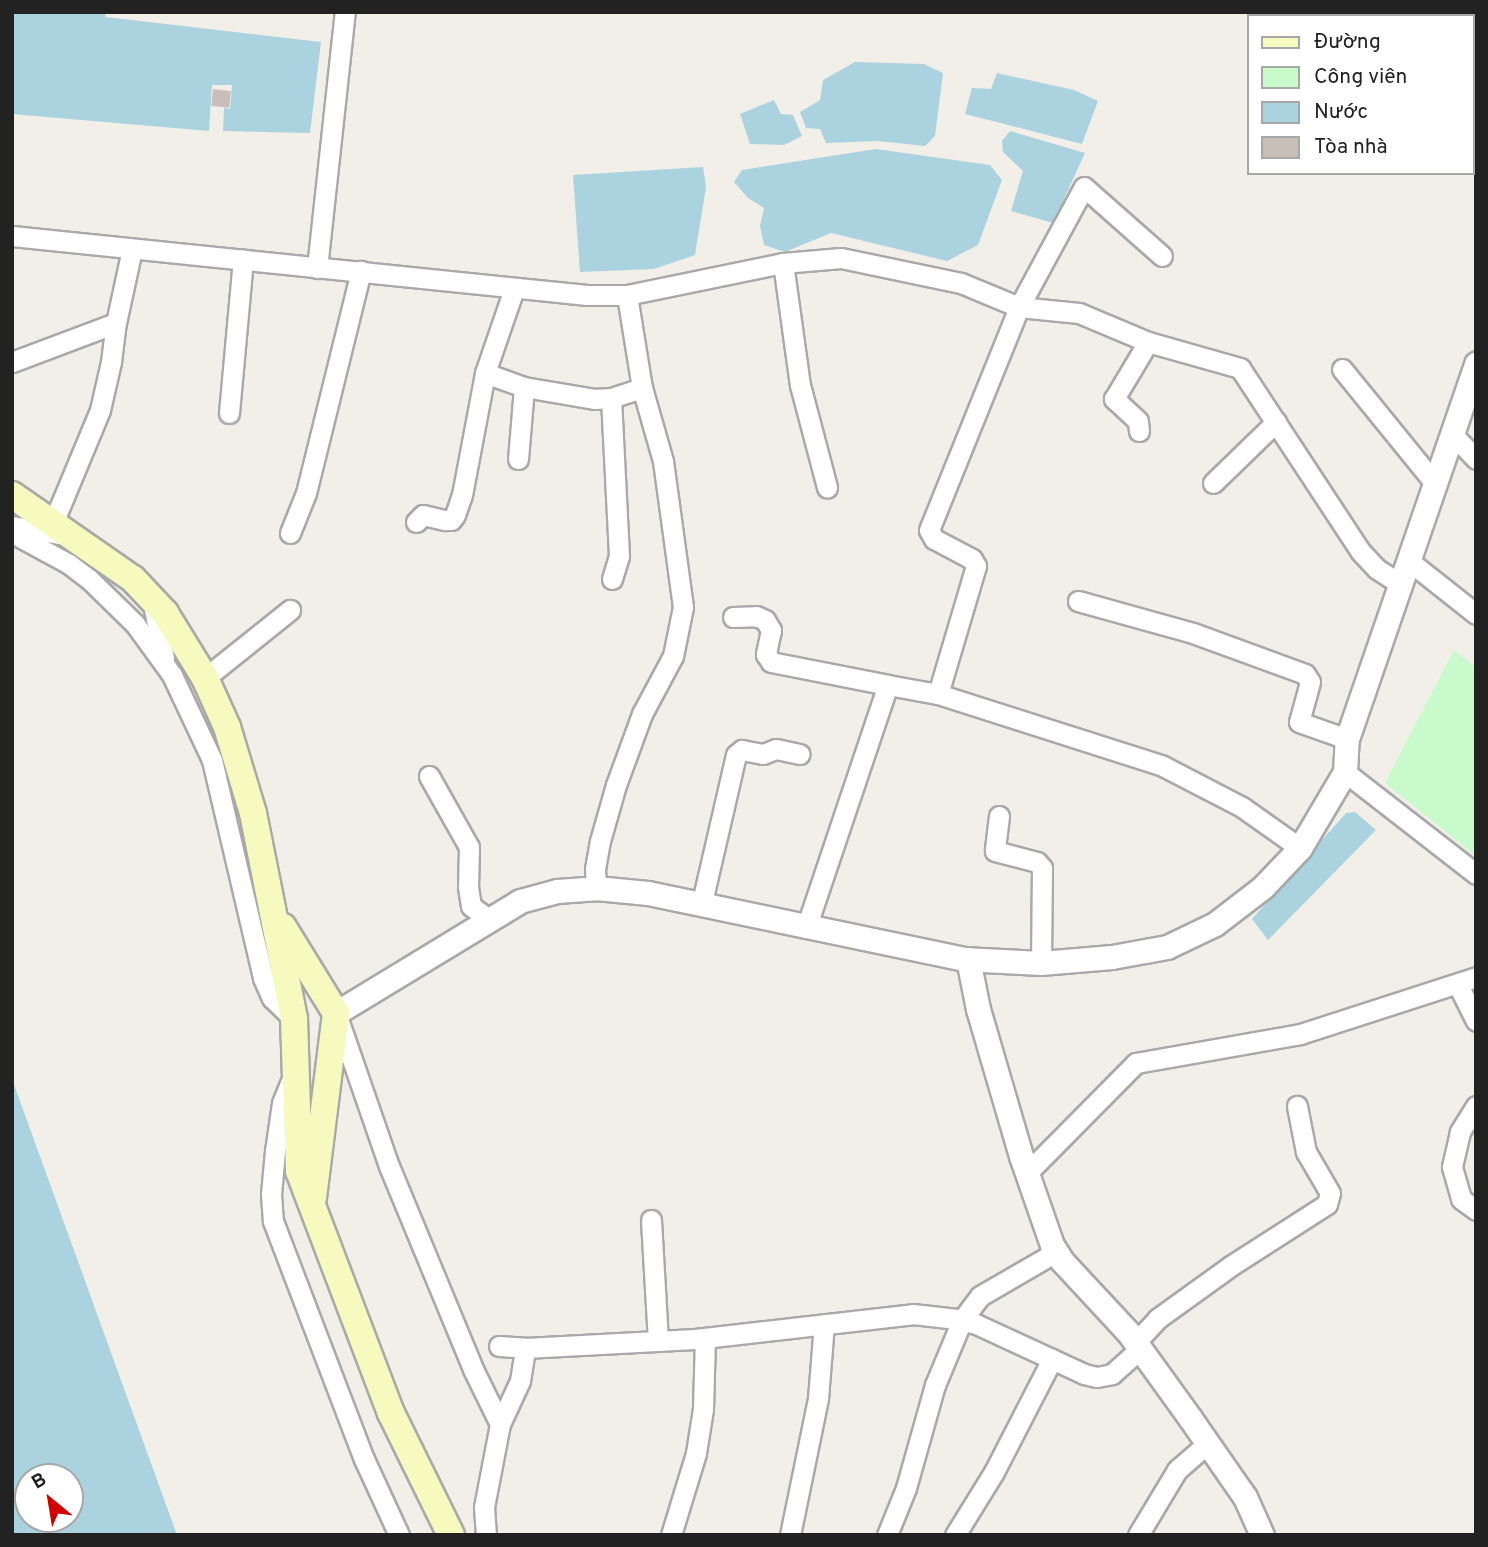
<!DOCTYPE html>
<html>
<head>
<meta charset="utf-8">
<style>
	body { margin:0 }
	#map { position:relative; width:1488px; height:1547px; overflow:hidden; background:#f2efe9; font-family:Overpass,sans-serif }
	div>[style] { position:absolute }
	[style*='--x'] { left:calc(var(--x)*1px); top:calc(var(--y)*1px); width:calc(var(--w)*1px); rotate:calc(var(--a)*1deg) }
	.park>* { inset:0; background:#c8facc }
	.water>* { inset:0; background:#aad3df }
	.building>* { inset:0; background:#c7bfb8; transform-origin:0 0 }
	.roads { filter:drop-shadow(2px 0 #a9a9a9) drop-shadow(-2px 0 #a9a9a9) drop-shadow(0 2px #a9a9a9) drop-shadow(0 -2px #a9a9a9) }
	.minor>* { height:19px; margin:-9.5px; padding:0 9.5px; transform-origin:9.5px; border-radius:9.5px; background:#fff }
	.tertiary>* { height:23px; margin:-11.5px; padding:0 11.5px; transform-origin:11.5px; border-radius:11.5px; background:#fff }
	.secondary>* { height:26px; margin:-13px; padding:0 13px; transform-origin:13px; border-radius:13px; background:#f7fabf }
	span { translate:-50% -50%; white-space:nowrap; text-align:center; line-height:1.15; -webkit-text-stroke:6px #fff; paint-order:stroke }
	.frame { position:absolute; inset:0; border:14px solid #222; pointer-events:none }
	.legend { position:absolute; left:1247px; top:14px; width:228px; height:161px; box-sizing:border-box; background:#fff; border:2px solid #a7a7a7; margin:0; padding:9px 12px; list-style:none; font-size:21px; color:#222 }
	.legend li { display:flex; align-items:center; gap:14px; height:35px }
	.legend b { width:35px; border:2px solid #a7a7a7 }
	.north { position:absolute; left:14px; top:1463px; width:70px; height:70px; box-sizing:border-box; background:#fff; border:2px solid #a7a7a7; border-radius:50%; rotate:330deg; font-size:19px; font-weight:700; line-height:28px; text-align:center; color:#222 }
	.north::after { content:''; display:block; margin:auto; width:24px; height:32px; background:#d40000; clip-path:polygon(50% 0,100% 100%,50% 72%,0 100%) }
</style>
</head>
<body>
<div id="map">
	<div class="park">
		<div style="clip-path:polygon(1454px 650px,1476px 668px,1476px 856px,1385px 783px)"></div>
	</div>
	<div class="water">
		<div style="clip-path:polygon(12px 12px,105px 12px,106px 17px,321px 42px,310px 133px,223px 131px,224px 108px,230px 109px,232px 85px,212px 85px,209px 131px,12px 114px)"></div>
		<div style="clip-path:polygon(855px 62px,924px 64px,943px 73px,935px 136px,925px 146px,877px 141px,826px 143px,820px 129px,806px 128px,800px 112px,820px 100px,823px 80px)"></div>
		<div style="clip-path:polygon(997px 73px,1074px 90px,1098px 101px,1082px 144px,965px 114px,972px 88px,991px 89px)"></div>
		<div style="clip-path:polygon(774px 100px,781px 114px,793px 115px,802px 136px,784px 145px,750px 144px,740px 114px)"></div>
		<div style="clip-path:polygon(1010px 131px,1085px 153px,1053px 223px,1011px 211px,1023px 171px,1003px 152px,1002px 141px)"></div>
		<div style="clip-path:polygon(876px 149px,990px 165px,1002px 180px,978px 245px,947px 261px,831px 233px,785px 252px,764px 245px,760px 226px,764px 208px,748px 198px,734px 182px,742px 170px)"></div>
		<div style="clip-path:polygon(703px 167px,706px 187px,695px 255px,654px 269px,580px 272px,573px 175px)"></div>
		<div style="clip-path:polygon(1355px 812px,1376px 830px,1268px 940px,1252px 919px,1346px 813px)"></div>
		<div style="clip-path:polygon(evenodd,12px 1079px,177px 1535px,12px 1535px,12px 1079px,28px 1477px,70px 1477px,70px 1519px,28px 1519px,28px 1477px)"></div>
	</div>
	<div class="building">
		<div style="left:213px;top:89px;width:18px;height:17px;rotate:6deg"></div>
	</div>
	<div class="roads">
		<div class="minor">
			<div style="--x:12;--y:236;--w:578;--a:5.86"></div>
			<div style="--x:587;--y:295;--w:40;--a:0"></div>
			<div style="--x:627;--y:295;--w:159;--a:-11.6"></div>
			<div style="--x:783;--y:263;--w:58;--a:-4.9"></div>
			<div style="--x:841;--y:258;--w:123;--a:11.8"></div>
			<div style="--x:961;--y:283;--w:63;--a:22.5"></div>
			<div style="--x:1019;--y:307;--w:60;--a:5.7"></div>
			<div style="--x:1079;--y:313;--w:75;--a:22.8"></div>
			<div style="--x:1148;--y:342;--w:96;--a:15.8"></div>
			<div style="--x:1240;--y:368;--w:220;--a:56.7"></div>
			<div style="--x:1361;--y:552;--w:23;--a:47"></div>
			<div style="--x:1377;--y:569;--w:30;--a:33"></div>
			<div style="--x:783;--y:263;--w:123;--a:82.1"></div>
			<div style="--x:800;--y:385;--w:106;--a:75.2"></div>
			<div style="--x:317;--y:268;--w:258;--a:-83.8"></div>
			<div style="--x:12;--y:362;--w:111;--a:-20.6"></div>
			<div style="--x:116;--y:323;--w:76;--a:-77.8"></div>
			<div style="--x:1342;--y:369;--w:144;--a:50.9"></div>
			<div style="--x:485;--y:373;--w:41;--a:19.7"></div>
			<div style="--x:524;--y:387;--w:71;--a:9.7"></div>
			<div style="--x:594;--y:399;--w:17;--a:-3"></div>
			<div style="--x:611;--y:398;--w:33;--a:-18"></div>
			<div style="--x:611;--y:398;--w:158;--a:87.1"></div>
			<div style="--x:619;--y:556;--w:24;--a:107"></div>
			<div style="--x:229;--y:413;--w:154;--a:-84.8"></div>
			<div style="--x:1139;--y:431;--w:10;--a:-96"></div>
			<div style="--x:1138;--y:421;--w:33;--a:-137"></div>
			<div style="--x:1114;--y:399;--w:66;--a:-59.2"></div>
			<div style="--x:1452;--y:434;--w:35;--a:46"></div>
			<div style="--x:518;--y:459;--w:72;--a:-85.2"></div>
			<div style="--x:1213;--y:483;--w:88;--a:-44.1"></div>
			<div style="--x:416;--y:522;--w:10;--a:-45"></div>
			<div style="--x:423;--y:515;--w:23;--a:13"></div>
			<div style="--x:445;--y:520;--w:6;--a:0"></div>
			<div style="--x:451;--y:520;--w:6;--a:-51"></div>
			<div style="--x:455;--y:515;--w:21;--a:-71"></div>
			<div style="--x:462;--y:495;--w:124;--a:-79.3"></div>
			<div style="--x:485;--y:373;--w:89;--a:-71"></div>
			<div style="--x:53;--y:523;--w:122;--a:-67.4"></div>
			<div style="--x:100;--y:410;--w:49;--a:-77.1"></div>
			<div style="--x:111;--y:362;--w:39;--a:-83"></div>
			<div style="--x:12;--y:526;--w:55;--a:9.5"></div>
			<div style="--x:12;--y:533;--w:65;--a:28.5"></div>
			<div style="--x:69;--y:564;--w:25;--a:37"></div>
			<div style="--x:89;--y:579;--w:64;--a:44.4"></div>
			<div style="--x:135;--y:624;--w:63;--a:54"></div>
			<div style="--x:172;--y:675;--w:94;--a:64.8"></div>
			<div style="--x:212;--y:760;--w:224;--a:76.8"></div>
			<div style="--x:263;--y:978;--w:22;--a:66"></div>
			<div style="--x:272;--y:998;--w:30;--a:44"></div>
			<div style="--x:290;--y:533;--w:43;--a:-68.2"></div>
			<div style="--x:306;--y:493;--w:229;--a:-76.1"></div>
			<div style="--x:1409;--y:561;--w:85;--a:38.3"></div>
			<div style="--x:152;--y:599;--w:60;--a:78.5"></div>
			<div style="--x:1078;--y:601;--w:119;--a:15.5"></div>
			<div style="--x:1193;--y:633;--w:119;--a:20.1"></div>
			<div style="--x:1305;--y:674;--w:9;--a:58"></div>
			<div style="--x:1310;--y:682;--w:41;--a:105.4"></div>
			<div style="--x:1299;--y:722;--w:51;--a:19.5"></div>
			<div style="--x:733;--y:617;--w:23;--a:-2"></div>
			<div style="--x:756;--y:616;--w:10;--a:24"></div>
			<div style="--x:765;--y:620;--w:12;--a:59"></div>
			<div style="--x:771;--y:630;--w:25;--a:102"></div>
			<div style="--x:766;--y:654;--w:9;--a:58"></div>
			<div style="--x:771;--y:662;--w:119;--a:11.1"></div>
			<div style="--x:205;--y:678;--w:109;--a:-38.7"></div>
			<div style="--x:938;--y:694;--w:134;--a:-73.5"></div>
			<div style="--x:976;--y:566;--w:8;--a:-120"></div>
			<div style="--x:972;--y:559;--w:43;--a:-152.2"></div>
			<div style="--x:934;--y:539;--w:10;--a:-119"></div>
			<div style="--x:929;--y:530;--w:240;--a:-68"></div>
			<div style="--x:1019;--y:307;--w:136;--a:-61.6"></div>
			<div style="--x:1084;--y:187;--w:104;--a:41.5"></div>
			<div style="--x:1345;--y:772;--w:166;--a:37.9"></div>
			<div style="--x:429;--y:776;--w:81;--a:60.6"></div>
			<div style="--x:469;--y:847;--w:40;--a:91.4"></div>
			<div style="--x:468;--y:887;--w:19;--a:81"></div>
			<div style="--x:471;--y:906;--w:21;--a:37"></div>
			<div style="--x:999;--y:816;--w:35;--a:97"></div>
			<div style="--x:995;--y:851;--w:43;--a:14.7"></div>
			<div style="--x:1037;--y:862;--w:8;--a:50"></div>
			<div style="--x:1042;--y:868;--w:95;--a:90.6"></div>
			<div style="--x:596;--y:888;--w:19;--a:-93"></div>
			<div style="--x:595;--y:869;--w:28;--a:-80"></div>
			<div style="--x:600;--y:841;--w:58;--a:-74.1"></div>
			<div style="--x:616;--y:785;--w:76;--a:-69.9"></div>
			<div style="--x:642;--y:714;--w:66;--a:-61.9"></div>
			<div style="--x:673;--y:656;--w:50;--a:-78.5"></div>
			<div style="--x:683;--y:607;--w:147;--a:-97.8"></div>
			<div style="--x:663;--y:461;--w:76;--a:-106"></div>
			<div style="--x:642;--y:388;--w:94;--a:-99.2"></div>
			<div style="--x:702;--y:902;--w:151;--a:-77"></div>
			<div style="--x:736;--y:755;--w:8;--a:-40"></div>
			<div style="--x:742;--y:750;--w:21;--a:11"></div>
			<div style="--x:763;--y:754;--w:14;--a:-21"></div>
			<div style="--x:776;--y:749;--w:24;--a:12"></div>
			<div style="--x:806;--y:928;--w:256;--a:-71.4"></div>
			<div style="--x:888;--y:685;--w:51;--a:10.2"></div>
			<div style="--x:938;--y:694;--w:234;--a:17.7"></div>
			<div style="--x:1161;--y:765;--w:91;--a:27.4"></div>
			<div style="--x:1242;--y:807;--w:71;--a:35.3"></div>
			<div style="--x:1458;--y:985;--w:40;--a:63.4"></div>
			<div style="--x:337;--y:1016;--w:159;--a:70.9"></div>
			<div style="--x:389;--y:1166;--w:220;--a:67.5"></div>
			<div style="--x:473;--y:1369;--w:61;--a:63.9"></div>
			<div style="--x:500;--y:1424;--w:85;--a:100.9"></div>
			<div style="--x:484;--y:1507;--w:28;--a:86"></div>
			<div style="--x:293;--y:1076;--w:29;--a:112"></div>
			<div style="--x:282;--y:1103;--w:49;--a:98.3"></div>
			<div style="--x:275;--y:1151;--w:43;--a:95.3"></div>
			<div style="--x:271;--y:1194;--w:27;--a:86"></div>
			<div style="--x:273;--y:1221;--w:255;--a:69.1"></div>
			<div style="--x:364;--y:1459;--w:84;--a:65.3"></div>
			<div style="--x:1476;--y:1106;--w:31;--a:122"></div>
			<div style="--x:1460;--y:1132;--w:36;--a:103"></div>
			<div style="--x:1452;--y:1167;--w:33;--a:74"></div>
			<div style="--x:1461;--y:1199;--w:19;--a:36"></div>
			<div style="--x:1026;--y:1174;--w:156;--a:-45.3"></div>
			<div style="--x:1136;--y:1063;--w:167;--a:-10"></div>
			<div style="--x:1300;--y:1034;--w:185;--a:-17.9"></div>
			<div style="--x:651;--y:1220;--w:121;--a:86.7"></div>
			<div style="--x:1135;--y:1343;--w:33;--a:-47"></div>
			<div style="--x:1157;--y:1319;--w:92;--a:-35.8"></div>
			<div style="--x:1232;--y:1265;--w:113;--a:-32.7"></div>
			<div style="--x:1327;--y:1204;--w:11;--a:-75"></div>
			<div style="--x:1330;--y:1193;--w:48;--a:-120.3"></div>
			<div style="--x:1306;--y:1152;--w:47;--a:-101.1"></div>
			<div style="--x:499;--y:1346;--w:26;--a:4"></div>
			<div style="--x:500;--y:1424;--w:47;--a:-65.1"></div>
			<div style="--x:520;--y:1381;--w:33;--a:-81"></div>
			<div style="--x:525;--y:1348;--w:170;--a:-3"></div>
			<div style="--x:695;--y:1339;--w:219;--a:-6.5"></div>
			<div style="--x:913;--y:1314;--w:44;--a:6.5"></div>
			<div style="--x:957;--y:1319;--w:20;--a:15"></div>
			<div style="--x:976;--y:1324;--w:119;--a:24.8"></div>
			<div style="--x:1084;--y:1374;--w:13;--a:13"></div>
			<div style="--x:1097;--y:1377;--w:15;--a:-11"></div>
			<div style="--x:1112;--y:1374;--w:38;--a:-42"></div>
			<div style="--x:671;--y:1535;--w:86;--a:-73"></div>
			<div style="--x:696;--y:1453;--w:45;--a:-81"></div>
			<div style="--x:703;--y:1409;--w:71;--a:-88.4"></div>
			<div style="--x:790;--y:1535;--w:140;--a:-78.4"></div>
			<div style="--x:818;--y:1398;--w:74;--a:-85.4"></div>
			<div style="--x:887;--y:1535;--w:51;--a:-68"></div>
			<div style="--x:906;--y:1488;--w:107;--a:-74.3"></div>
			<div style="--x:935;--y:1385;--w:70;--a:-67.4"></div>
			<div style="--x:962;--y:1320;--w:30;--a:-53"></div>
			<div style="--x:980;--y:1296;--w:88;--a:-30.1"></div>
			<div style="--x:955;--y:1535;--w:74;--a:-58.2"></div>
			<div style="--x:994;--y:1472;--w:127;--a:-62.8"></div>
			<div style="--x:1138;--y:1535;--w:76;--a:-59"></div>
			<div style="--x:1177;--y:1470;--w:41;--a:-41.1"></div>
		</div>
		<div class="tertiary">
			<div style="--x:968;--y:959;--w:51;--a:78.7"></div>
			<div style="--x:978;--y:1009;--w:153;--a:73.7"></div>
			<div style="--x:1021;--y:1156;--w:94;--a:70.8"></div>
			<div style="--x:1052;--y:1245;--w:19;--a:58"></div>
			<div style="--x:1062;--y:1261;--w:97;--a:47.1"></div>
			<div style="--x:1128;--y:1332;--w:106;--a:54.2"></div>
			<div style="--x:1190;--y:1418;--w:96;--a:55.2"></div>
			<div style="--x:1245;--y:1497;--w:42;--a:65.9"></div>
			<div style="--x:336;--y:1013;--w:215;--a:-31.3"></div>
			<div style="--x:520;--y:901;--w:38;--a:-15"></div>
			<div style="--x:557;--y:891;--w:39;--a:-4"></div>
			<div style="--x:596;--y:888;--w:52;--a:5.5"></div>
			<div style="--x:648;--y:893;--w:322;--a:11.8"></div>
			<div style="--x:963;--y:959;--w:78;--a:2.9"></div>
			<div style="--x:1041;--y:963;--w:71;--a:-4.8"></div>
			<div style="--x:1112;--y:957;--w:56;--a:-10.3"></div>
			<div style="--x:1167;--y:947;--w:53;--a:-25.6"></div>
			<div style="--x:1215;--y:924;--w:61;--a:-37.6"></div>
			<div style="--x:1263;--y:887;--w:54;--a:-46.5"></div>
			<div style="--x:1300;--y:848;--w:88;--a:-59.4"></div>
			<div style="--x:1345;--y:772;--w:33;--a:-87"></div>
			<div style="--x:1347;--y:739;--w:397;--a:-71"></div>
		</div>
		<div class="secondary">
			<div style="--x:12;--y:495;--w:147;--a:34.8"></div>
			<div style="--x:133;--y:579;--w:47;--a:46.7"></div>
			<div style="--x:165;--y:613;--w:76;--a:58.4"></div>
			<div style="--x:205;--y:678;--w:54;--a:65.8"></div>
			<div style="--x:227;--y:727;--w:90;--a:73.2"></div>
			<div style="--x:253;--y:813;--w:210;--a:78.7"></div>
			<div style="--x:294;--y:1019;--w:152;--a:88.1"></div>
			<div style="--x:299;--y:1171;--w:259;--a:69.2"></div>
			<div style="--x:391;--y:1413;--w:136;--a:63.8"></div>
			<div style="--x:283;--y:927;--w:101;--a:58.4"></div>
			<div style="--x:336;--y:1013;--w:186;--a:97.1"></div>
		</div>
	</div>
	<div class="frame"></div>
	<ul class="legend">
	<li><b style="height:9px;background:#f7fabf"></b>Đường</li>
	<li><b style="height:19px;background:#c8facc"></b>Công viên</li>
	<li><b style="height:19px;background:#aad3df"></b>Nước</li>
	<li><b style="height:19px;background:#c7bfb8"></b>Tòa nhà</li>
	</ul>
	<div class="north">B</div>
</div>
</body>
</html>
